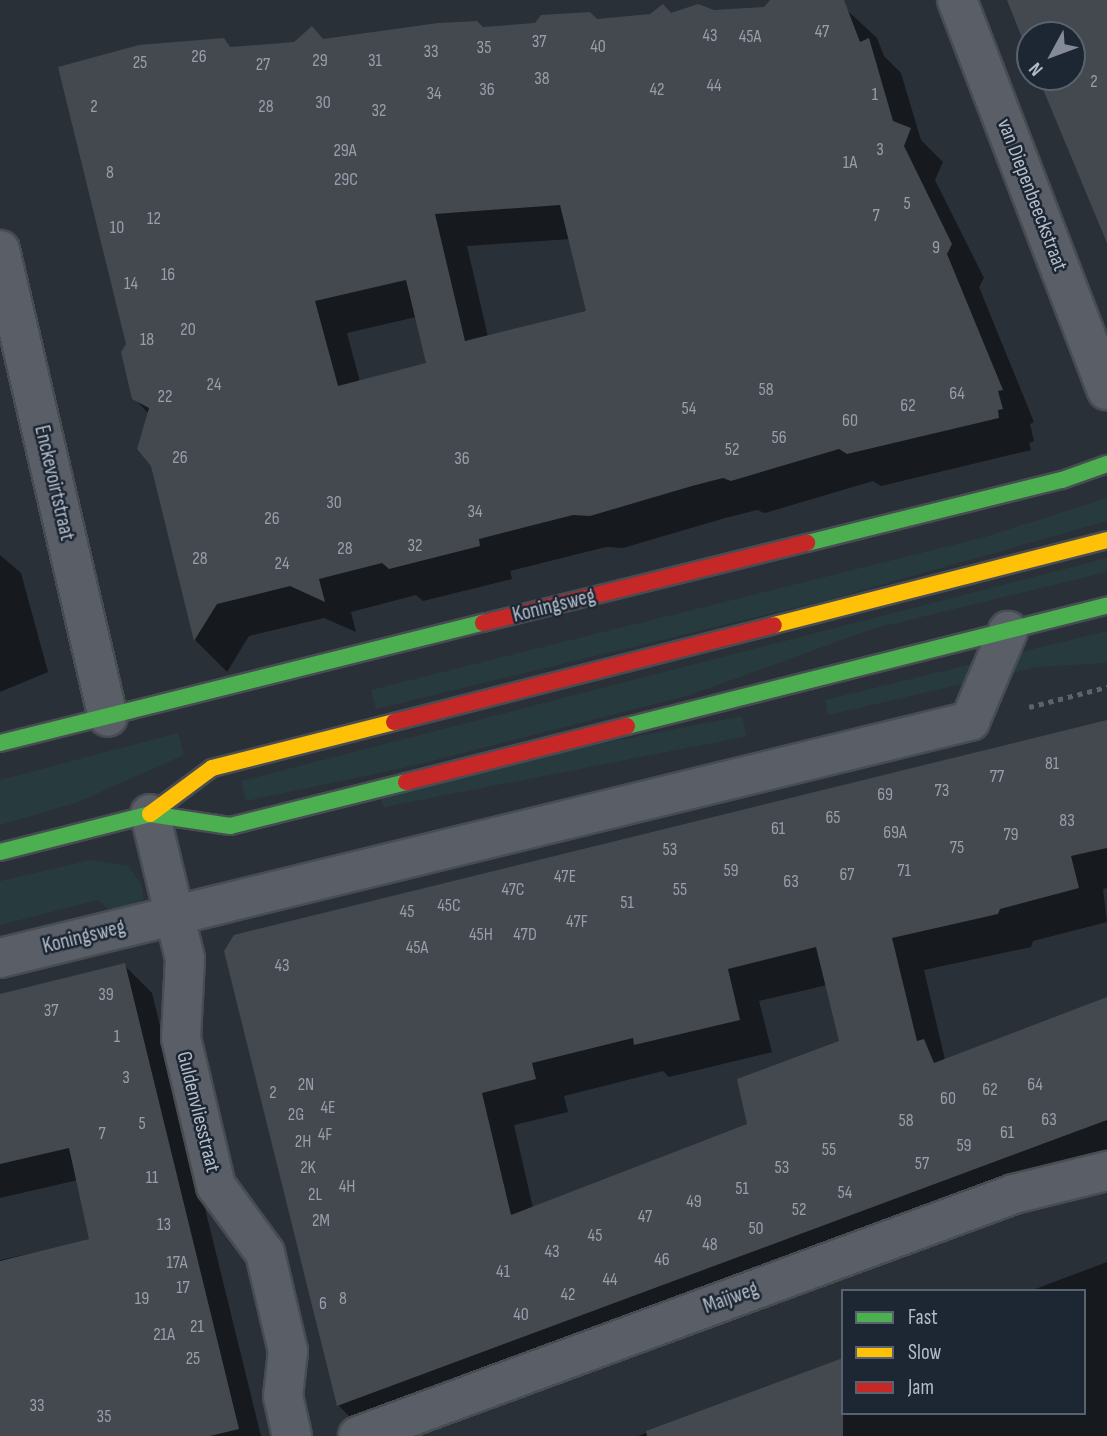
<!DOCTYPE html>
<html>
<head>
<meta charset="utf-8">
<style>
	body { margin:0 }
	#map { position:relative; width:1107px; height:1436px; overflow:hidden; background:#2a3038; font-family:"Sofia Sans Condensed",sans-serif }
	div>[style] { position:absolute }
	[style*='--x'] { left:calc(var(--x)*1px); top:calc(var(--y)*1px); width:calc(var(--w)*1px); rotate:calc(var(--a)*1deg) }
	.green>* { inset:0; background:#273a3e; transform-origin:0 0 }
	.shadow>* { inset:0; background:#0007 }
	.building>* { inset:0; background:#444950 }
	.path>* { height:4.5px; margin-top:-2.25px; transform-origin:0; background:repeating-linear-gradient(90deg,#5d636a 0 5px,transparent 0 10px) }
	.roads { filter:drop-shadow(2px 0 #484c53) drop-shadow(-2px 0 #484c53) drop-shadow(0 2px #484c53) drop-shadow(0 -2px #484c53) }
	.street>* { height:38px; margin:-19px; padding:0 19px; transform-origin:19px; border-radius:19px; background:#5a5e66 }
	.fast>* { height:16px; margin:-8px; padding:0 8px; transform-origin:8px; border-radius:8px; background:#4caf50 }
	.slow>* { height:16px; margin:-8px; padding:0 8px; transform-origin:8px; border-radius:8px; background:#ffc107 }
	.jam>* { height:16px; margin:-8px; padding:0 8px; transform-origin:8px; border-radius:8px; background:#c62828 }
	span { translate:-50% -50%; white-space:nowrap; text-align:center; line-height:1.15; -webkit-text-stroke:5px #1d2633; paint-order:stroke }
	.number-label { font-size:18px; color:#989fab }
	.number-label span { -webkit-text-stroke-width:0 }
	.street-label { font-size:21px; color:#b4bcc9 }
	.legend { position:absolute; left:841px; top:1289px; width:245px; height:126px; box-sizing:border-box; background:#1d2633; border:2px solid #59626f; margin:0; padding:9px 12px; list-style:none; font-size:21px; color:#b4bcc9 }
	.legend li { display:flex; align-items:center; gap:14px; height:35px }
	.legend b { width:35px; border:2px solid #59626f }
	.north { position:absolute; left:1016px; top:21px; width:70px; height:70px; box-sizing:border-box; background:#1d2633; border:2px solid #59626f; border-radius:50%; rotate:229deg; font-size:19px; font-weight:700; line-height:28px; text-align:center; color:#b4bcc9 }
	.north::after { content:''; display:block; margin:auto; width:24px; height:32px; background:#848b96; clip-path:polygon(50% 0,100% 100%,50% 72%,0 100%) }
</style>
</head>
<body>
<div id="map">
	<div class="green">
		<div style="clip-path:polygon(1107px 498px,1107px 521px,831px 599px,376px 709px,371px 690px,985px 537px)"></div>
		<div style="clip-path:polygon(1107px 558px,1107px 572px,872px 629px,690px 695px,412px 766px,246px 801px,241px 781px)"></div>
		<div style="clip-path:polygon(1107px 631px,1107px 663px,1037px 667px,828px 715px,825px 700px)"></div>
		<div style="left:742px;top:716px;width:21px;height:370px;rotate:79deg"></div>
		<div style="clip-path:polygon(178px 733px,184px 755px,78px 802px,0 825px,0 780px)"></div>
		<div style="clip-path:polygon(91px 860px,128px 866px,141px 883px,144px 899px,138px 908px,113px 914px,98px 900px,0 925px,0 881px)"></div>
	</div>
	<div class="shadow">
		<div style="clip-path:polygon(evenodd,782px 0,836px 0,877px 38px,884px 56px,901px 73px,921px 140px,943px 162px,935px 180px,984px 278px,979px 287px,1034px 422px,1030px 424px,1034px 441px,1029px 443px,1031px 450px,881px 486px,873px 481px,765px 513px,757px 510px,725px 518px,623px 548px,606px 547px,510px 571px,512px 579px,423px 601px,416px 595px,351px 612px,356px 632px,324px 618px,249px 636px,227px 672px,195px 640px,152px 465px,149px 414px,134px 398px,128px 344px,231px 48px,765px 8px,782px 0,571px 239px,589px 312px,488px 337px,467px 246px,571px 239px,782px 0,416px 317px,428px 364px,360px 382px,347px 333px,416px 317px)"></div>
		<div style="clip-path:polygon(0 555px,21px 573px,48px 672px,0 692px)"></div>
		<div style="clip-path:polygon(evenodd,1107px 722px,1107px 888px,1103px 889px,1107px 922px,1033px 941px,1031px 947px,924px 970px,945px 1060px,1107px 1000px,1107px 1164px,369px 1436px,338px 1405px,226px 951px,1107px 722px,827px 985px,841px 1042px,749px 1125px,533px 1208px,514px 1125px,568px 1112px,564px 1096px,663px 1071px,669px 1077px,772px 1052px,759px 1001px,827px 985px)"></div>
		<div style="clip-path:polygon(124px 965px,152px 993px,261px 1436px,0 1436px,0 1260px,91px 1240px,78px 1180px,0 1198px,0 995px)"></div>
		<div style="clip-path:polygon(1107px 1262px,1107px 1436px,638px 1436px,843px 1360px,843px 1413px,1084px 1413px,1084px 1291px,1030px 1291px)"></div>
	</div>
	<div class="building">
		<div style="clip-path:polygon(evenodd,770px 0,844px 0,860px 42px,869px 38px,893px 121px,911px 128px,904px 146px,952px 244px,947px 254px,1003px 390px,998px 391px,1003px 409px,998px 410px,999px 418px,847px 454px,839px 449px,731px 481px,723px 478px,692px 486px,590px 516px,573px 515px,479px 539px,480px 546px,389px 569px,382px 563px,319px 579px,325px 602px,290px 586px,217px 604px,194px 641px,151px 466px,137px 449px,149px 408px,132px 399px,121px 352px,126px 344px,58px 67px,139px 45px,224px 38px,230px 47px,294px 42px,312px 26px,323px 39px,438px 23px,477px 21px,483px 27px,535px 23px,541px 15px,590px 12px,597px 19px,650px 14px,663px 4px,671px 13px,698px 4px,714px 10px,764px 7px,770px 0,560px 205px,586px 311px,465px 341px,435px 214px,560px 205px,770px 0,406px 280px,426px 363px,338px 386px,315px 301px,406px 280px)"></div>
		<div style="clip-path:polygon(1007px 0,1107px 0,1107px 243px,1038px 77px,1072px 77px,1072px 35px,1030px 35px,1030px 58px)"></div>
		<div style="clip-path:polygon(evenodd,1107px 720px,1107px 848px,1071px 856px,1079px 888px,1000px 909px,998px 914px,892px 938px,917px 1041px,924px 1039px,934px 1063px,1107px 997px,1107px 1120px,337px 1406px,224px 951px,234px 935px,1107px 720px,816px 947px,839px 1041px,737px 1079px,747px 1124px,511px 1215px,482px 1093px,536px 1079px,532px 1063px,633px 1038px,634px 1045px,740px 1020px,728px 969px,816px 947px)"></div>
		<div style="clip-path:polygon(125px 963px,239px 1429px,210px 1436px,0 1436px,0 1261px,89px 1239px,69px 1148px,0 1164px,0 994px)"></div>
		<div style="clip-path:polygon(843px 1358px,843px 1436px,647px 1436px,646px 1431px)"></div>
	</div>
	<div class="path">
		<div style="--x:1029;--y:707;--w:81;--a:-14.4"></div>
	</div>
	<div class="roads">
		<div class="street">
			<div style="--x:957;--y:0;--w:418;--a:69"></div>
			<div style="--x:0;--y:250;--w:479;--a:77"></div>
			<div style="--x:150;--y:814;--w:149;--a:76.4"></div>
			<div style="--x:185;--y:959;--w:79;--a:92.9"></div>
			<div style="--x:181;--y:1038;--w:152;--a:76.7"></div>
			<div style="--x:216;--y:1186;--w:83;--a:53.8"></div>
			<div style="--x:265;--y:1253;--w:101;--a:76.8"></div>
			<div style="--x:288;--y:1351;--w:45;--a:96.3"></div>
			<div style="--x:283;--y:1396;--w:41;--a:77.3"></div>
			<div style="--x:0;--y:958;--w:999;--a:-13.73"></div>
			<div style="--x:970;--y:721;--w:98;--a:-67.1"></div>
			<div style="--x:358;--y:1436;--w:699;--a:-20.25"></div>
			<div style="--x:1014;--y:1194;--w:96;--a:-13.9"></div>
		</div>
		<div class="fast">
			<div style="--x:807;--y:543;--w:263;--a:-13.9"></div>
			<div style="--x:1062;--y:480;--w:48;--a:-19.6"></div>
			<div style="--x:627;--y:726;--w:495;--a:-14.1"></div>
			<div style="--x:0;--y:743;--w:498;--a:-14"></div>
			<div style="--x:0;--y:852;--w:155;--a:-14.2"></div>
			<div style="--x:150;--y:814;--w:81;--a:8.5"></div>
			<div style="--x:230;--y:826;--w:181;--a:-14"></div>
		</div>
		<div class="slow">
			<div style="--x:774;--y:625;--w:344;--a:-14.3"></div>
			<div style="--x:150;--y:814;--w:77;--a:-36.6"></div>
			<div style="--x:212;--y:768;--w:188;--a:-14.2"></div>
		</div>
		<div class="jam">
			<div style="--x:483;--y:623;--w:334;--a:-13.9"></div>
			<div style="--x:394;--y:722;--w:392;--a:-14.3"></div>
			<div style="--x:406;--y:782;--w:228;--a:-14.2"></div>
		</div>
	</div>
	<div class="number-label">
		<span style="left:822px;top:32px">47</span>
		<span style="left:710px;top:36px">43</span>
		<span style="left:750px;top:37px">45A</span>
		<span style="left:539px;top:42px">37</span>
		<span style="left:598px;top:47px">40</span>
		<span style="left:484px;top:48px">35</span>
		<span style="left:431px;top:52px">33</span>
		<span style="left:199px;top:57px">26</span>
		<span style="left:320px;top:61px">29</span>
		<span style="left:375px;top:61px">31</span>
		<span style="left:140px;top:63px">25</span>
		<span style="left:263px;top:65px">27</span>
		<span style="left:542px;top:79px">38</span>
		<span style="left:1094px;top:82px">2</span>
		<span style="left:714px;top:86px">44</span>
		<span style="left:487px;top:90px">36</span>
		<span style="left:657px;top:90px">42</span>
		<span style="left:434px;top:94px">34</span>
		<span style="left:875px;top:95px">1</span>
		<span style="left:323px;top:103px">30</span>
		<span style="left:94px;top:107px">2</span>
		<span style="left:266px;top:107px">28</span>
		<span style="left:379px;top:111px">32</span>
		<span style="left:880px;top:150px">3</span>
		<span style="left:345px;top:151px">29A</span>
		<span style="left:850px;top:163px">1A</span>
		<span style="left:110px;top:173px">8</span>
		<span style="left:346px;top:180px">29C</span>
		<span style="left:907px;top:204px">5</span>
		<span style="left:876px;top:216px">7</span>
		<span style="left:154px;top:219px">12</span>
		<span style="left:117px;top:228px">10</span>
		<span style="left:936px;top:248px">9</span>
		<span style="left:168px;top:275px">16</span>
		<span style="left:131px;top:284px">14</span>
		<span style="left:188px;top:330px">20</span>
		<span style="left:147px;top:340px">18</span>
		<span style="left:214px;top:385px">24</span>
		<span style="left:766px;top:390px">58</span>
		<span style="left:957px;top:394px">64</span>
		<span style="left:165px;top:397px">22</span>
		<span style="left:908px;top:406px">62</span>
		<span style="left:689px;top:409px">54</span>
		<span style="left:850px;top:421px">60</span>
		<span style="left:779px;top:438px">56</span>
		<span style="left:732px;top:450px">52</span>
		<span style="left:180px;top:458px">26</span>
		<span style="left:462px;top:459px">36</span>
		<span style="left:334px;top:503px">30</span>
		<span style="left:475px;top:512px">34</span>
		<span style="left:272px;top:519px">26</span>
		<span style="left:415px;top:546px">32</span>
		<span style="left:345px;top:549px">28</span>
		<span style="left:200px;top:559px">28</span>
		<span style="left:282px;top:564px">24</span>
		<span style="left:1052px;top:764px">81</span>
		<span style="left:997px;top:777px">77</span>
		<span style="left:942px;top:791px">73</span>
		<span style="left:885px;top:795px">69</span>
		<span style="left:833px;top:818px">65</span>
		<span style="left:1067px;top:821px">83</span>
		<span style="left:778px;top:829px">61</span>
		<span style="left:895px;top:833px">69A</span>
		<span style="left:1011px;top:835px">79</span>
		<span style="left:957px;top:848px">75</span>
		<span style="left:670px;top:850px">53</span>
		<span style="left:731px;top:871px">59</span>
		<span style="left:904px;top:871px">71</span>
		<span style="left:847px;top:875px">67</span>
		<span style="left:565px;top:877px">47E</span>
		<span style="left:791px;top:882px">63</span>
		<span style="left:513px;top:890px">47C</span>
		<span style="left:680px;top:890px">55</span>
		<span style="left:627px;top:903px">51</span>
		<span style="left:449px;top:906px">45C</span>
		<span style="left:407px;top:912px">45</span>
		<span style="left:577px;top:922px">47F</span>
		<span style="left:481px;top:935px">45H</span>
		<span style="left:525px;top:935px">47D</span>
		<span style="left:417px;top:948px">45A</span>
		<span style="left:282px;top:966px">43</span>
		<span style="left:106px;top:995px">39</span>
		<span style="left:51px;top:1011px">37</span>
		<span style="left:117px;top:1037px">1</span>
		<span style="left:126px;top:1078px">3</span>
		<span style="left:306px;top:1085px">2N</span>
		<span style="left:1035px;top:1085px">64</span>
		<span style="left:990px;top:1090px">62</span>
		<span style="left:273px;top:1093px">2</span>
		<span style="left:948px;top:1099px">60</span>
		<span style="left:328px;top:1108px">4E</span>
		<span style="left:296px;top:1115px">2G</span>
		<span style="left:1049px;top:1120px">63</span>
		<span style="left:906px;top:1121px">58</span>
		<span style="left:142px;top:1124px">5</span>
		<span style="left:1007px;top:1133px">61</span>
		<span style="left:102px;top:1134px">7</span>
		<span style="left:325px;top:1135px">4F</span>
		<span style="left:303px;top:1142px">2H</span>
		<span style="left:964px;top:1146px">59</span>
		<span style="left:829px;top:1150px">55</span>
		<span style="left:922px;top:1164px">57</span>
		<span style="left:308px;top:1168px">2K</span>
		<span style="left:782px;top:1168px">53</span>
		<span style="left:152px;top:1178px">11</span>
		<span style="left:347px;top:1187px">4H</span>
		<span style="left:742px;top:1189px">51</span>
		<span style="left:845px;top:1193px">54</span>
		<span style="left:315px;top:1195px">2L</span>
		<span style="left:694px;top:1202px">49</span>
		<span style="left:799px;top:1210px">52</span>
		<span style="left:645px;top:1217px">47</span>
		<span style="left:321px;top:1221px">2M</span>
		<span style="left:164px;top:1225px">13</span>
		<span style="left:756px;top:1229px">50</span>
		<span style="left:595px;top:1236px">45</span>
		<span style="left:710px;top:1245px">48</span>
		<span style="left:552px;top:1252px">43</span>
		<span style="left:662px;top:1260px">46</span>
		<span style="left:177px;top:1263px">17A</span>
		<span style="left:503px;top:1272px">41</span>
		<span style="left:610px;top:1280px">44</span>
		<span style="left:183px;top:1288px">17</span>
		<span style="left:568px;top:1295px">42</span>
		<span style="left:142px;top:1299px">19</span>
		<span style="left:343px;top:1299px">8</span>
		<span style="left:323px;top:1304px">6</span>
		<span style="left:521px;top:1315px">40</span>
		<span style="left:197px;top:1327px">21</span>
		<span style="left:164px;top:1335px">21A</span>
		<span style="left:193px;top:1359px">25</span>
		<span style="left:37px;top:1406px">33</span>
		<span style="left:104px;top:1417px">35</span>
	</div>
	<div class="street-label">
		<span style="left:1032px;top:195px;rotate:69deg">van Diepenbeeckstraat</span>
		<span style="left:54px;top:483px;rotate:77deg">Enckevoirtstraat</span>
		<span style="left:554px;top:606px;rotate:-14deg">Koningsweg</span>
		<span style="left:84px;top:937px;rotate:-14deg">Koningsweg</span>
		<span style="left:198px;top:1112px;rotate:76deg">Guldenvliesstraat</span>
		<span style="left:731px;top:1298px;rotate:-20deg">Maijweg</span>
	</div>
	<ul class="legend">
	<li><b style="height:9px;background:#4caf50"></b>Fast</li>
	<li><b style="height:9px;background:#ffc107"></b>Slow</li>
	<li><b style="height:9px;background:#c62828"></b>Jam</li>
	</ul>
	<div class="north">N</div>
</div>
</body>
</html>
